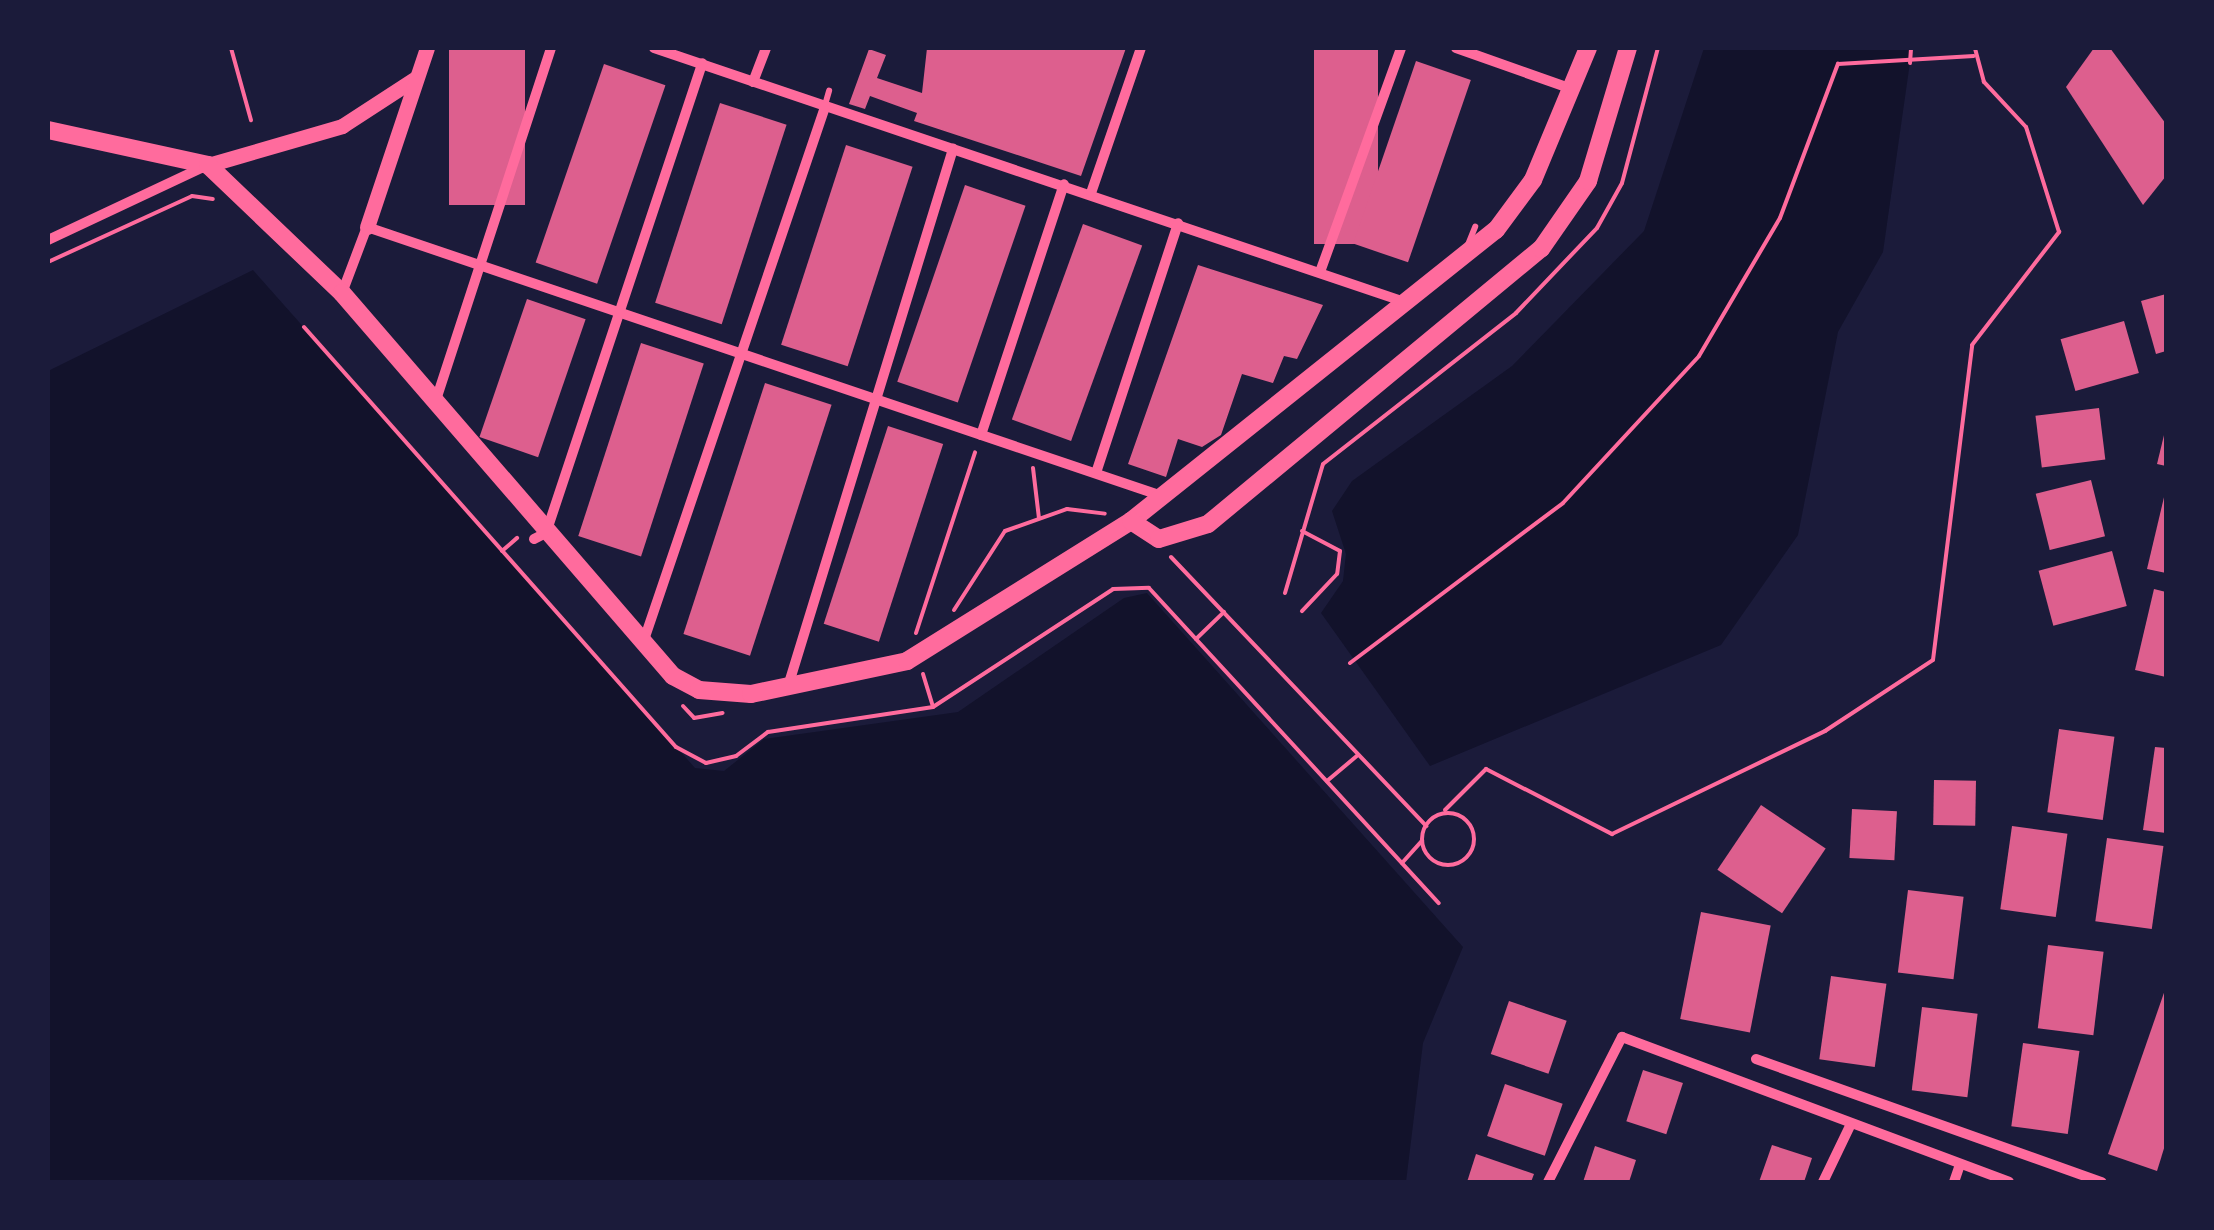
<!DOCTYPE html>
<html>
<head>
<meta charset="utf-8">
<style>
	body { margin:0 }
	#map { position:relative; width:2214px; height:1230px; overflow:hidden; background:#1b1b3a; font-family:"Open Sans",sans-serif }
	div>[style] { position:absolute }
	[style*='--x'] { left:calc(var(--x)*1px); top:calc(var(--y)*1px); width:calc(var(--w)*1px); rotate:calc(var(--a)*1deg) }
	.water>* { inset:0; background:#12122b }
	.building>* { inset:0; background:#dd5f8e; transform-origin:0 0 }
	.path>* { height:4px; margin:-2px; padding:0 2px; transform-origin:2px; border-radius:2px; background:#ff6b9d }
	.path>.ring { margin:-2px; padding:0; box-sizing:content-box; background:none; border:4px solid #ff6b9d; border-radius:50% }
	.service>* { height:6px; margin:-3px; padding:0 3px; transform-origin:3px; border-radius:3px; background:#ff6b9d }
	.minor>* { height:10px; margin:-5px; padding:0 5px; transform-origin:5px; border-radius:5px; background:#ff6b9d }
	.tertiary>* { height:15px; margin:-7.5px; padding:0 7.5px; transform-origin:7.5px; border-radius:7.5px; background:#ff6b9d }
	.secondary>* { height:18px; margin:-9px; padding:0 9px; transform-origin:9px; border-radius:9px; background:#ff6b9d }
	span { translate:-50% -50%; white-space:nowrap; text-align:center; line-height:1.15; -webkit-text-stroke:8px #1b1b3a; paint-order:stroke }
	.frame { position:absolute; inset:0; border:50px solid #1b1b3a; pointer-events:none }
</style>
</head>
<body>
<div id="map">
	<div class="water">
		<div style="clip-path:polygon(1704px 48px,1912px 48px,1883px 252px,1838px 332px,1798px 535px,1721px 645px,1430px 766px,1321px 613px,1343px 581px,1346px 554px,1332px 511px,1352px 481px,1512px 366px,1644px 231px)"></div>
		<div style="clip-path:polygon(253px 270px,695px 768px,724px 771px,764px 739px,958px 712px,1124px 598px,1147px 593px,1463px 947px,1423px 1043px,1406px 1182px,48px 1182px,48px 371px)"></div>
	</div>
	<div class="building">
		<div style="left:449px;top:48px;width:76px;height:157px"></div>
		<div style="clip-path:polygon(927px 48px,1126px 48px,1081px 176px,914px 121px,917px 113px,870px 96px,865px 109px,849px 104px,869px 49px,886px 55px,877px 78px,922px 93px)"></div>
		<div style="left:1314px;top:48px;width:64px;height:196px"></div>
		<div style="clip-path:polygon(2094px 48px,2110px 48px,2166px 124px,2166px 176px,2143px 205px,2066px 87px)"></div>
		<div style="left:1416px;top:61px;width:58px;height:193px;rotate:19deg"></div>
		<div style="left:604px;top:64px;width:65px;height:210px;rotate:19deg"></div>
		<div style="left:720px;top:103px;width:70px;height:210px;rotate:18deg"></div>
		<div style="left:846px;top:145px;width:70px;height:210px;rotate:18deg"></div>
		<div style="left:965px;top:185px;width:64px;height:208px;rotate:19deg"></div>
		<div style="left:1083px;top:224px;width:63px;height:208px;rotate:20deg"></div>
		<div style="clip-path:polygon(1198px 265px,1323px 305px,1297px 359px,1284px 356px,1273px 383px,1242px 374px,1221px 435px,1202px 447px,1178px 439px,1166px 477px,1128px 464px)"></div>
		<div style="clip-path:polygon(2166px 294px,2166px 351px,2156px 354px,2141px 301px)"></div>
		<div style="left:527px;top:299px;width:62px;height:146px;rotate:19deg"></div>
		<div style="left:2124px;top:321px;width:54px;height:66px;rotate:74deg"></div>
		<div style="left:641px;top:343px;width:66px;height:203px;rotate:18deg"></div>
		<div style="left:765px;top:383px;width:70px;height:264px;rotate:18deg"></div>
		<div style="left:2099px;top:408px;width:52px;height:64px;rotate:83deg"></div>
		<div style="left:888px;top:426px;width:58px;height:208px;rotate:18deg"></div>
		<div style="clip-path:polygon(2165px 431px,2166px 431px,2166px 466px,2157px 464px)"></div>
		<div style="left:2091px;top:480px;width:58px;height:57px;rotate:76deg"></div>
		<div style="clip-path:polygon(2165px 493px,2166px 494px,2166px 573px,2147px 569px)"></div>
		<div style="left:2112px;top:551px;width:57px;height:76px;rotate:75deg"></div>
		<div style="clip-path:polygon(2154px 589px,2166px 592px,2166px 677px,2135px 670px)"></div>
		<div style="left:2059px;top:729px;width:56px;height:84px;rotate:8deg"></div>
		<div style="clip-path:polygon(2155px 747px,2166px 748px,2166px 833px,2143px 830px)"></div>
		<div style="left:1934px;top:780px;width:42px;height:45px;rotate:1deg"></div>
		<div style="left:1761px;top:805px;width:78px;height:78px;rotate:34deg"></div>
		<div style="left:1852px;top:809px;width:45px;height:49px;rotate:3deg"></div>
		<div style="left:2012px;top:826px;width:56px;height:84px;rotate:8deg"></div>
		<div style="left:2107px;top:838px;width:57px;height:84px;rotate:8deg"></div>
		<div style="left:1908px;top:890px;width:56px;height:83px;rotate:7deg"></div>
		<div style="left:1701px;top:912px;width:71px;height:109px;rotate:11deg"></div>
		<div style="left:2048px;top:945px;width:56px;height:84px;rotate:7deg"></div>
		<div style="left:1831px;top:976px;width:56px;height:84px;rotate:8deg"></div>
		<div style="clip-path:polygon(2166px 987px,2166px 1142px,2157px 1171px,2108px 1154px)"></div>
		<div style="left:1509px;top:1001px;width:61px;height:56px;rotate:19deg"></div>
		<div style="left:1922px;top:1007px;width:56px;height:84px;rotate:7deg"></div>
		<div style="left:2023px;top:1043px;width:57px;height:84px;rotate:8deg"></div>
		<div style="left:1643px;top:1070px;width:42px;height:54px;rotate:18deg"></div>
		<div style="left:1505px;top:1084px;width:61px;height:55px;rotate:19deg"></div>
		<div style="clip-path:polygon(1772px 1145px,1812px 1158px,1804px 1182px,1759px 1182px)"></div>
		<div style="clip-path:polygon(1595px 1146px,1636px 1160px,1629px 1182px,1583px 1182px)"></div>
		<div style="clip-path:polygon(1476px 1154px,1534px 1174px,1531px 1182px,1467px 1182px)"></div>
	</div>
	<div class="path">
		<div style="--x:231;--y:48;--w:75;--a:74.5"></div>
		<div style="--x:1910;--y:63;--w:15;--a:-86"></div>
		<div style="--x:48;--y:262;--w:158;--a:-24.6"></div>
		<div style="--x:192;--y:196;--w:21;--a:8"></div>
		<div style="--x:304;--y:327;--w:561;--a:48.47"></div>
		<div style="--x:676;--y:747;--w:34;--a:28"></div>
		<div style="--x:706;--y:763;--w:31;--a:-13"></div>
		<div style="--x:736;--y:756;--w:40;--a:-37"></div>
		<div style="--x:768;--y:732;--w:167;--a:-8.6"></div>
		<div style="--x:933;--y:707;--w:215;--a:-33.2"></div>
		<div style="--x:1113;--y:589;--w:36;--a:-2"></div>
		<div style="--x:1149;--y:588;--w:428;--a:47.4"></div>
		<div style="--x:1033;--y:468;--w:50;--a:83.2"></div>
		<div style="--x:1302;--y:531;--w:43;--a:27.8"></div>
		<div style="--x:1340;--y:551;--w:23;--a:97"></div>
		<div style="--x:1337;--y:574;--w:51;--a:133.4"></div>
		<div style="--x:502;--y:551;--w:20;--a:-41"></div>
		<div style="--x:1171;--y:557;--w:371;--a:46.5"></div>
		<div style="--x:1285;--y:593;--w:134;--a:-73.6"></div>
		<div style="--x:1323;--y:464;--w:245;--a:-38"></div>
		<div style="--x:1516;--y:313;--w:117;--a:-46.4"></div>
		<div style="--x:1597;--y:228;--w:51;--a:-60.9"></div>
		<div style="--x:1622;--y:183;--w:140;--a:-75.1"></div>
		<div style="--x:954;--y:610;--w:94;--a:-57.2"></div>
		<div style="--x:1005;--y:531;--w:66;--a:-19.5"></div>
		<div style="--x:1067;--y:509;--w:38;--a:7"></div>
		<div style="--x:916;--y:633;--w:190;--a:-71.9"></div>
		<div style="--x:1196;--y:639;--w:39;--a:-44"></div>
		<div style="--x:1350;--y:663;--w:266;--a:-36.9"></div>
		<div style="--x:1563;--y:503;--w:200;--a:-47.2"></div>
		<div style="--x:1699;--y:356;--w:160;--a:-59.6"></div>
		<div style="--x:1780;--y:218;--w:165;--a:-69.4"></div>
		<div style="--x:1838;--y:64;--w:136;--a:-3.4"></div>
		<div style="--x:923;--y:674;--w:34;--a:73"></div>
		<div style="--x:683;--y:706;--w:16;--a:47"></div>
		<div style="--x:694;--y:718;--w:29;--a:-10"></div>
		<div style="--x:1327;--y:781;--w:40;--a:-40"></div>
		<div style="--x:1445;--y:810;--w:58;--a:-45"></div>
		<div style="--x:1486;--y:769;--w:142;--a:27.3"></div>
		<div style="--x:1612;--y:834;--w:237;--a:-25.8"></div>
		<div style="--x:1825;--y:731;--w:129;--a:-33.3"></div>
		<div style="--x:1933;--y:660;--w:317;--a:-82.9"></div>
		<div style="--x:1972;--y:345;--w:143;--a:-52.4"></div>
		<div style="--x:2059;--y:232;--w:110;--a:-107.4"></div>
		<div style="--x:2026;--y:127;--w:62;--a:-133"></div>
		<div style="--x:1984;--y:82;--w:35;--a:-105"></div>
		<div class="ring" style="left:1422px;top:813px;width:48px;height:48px"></div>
		<div style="--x:1402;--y:863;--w:30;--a:-48"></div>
	</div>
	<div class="service">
		<div style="--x:825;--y:105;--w:15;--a:-74"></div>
		<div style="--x:1467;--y:247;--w:22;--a:-68"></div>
	</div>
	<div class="minor">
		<div style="--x:654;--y:48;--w:793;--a:18.69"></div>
		<div style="--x:1456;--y:48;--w:123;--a:19.5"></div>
		<div style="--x:753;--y:82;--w:36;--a:-69"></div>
		<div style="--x:1091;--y:193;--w:153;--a:-71"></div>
		<div style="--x:48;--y:240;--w:174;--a:-25.2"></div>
		<div style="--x:1320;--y:272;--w:238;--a:-70.1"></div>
		<div style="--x:342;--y:293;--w:71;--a:-69.3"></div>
		<div style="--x:367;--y:227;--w:833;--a:18.7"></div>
		<div style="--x:435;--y:403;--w:373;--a:-71.9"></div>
		<div style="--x:981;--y:435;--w:264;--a:-71.7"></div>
		<div style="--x:1096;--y:473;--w:263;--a:-71.8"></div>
		<div style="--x:534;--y:539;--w:13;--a:-27"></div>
		<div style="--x:546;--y:533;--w:495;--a:-71.6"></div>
		<div style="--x:644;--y:640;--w:563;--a:-71.24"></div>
		<div style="--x:789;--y:683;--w:559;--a:-72.93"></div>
		<div style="--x:1756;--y:1059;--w:367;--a:19.6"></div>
		<div style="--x:1548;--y:1182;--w:163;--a:-63"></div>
		<div style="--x:1622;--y:1037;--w:413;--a:20.5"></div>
		<div style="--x:1823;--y:1182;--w:62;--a:-64.3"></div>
		<div style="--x:1954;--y:1182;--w:18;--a:-71"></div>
	</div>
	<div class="tertiary">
		<div style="--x:208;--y:165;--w:140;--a:-16.2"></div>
		<div style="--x:342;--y:126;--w:88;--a:-33"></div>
		<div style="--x:367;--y:227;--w:189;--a:-71.5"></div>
	</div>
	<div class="secondary">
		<div style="--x:48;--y:130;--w:164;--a:12.3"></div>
		<div style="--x:208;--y:165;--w:185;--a:43.7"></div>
		<div style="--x:342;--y:293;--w:506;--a:49.17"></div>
		<div style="--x:673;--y:676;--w:30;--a:28"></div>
		<div style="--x:699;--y:690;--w:52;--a:4.4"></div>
		<div style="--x:751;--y:694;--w:159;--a:-11.9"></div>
		<div style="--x:907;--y:661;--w:264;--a:-32"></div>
		<div style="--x:1131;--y:521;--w:467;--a:-38.6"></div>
		<div style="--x:1496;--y:230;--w:62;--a:-53.5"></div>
		<div style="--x:1533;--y:180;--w:143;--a:-67.4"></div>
		<div style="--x:1131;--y:521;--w:33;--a:33"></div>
		<div style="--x:1159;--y:539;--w:51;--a:-17"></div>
		<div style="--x:1208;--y:524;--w:432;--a:-39.6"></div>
		<div style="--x:1541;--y:249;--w:83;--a:-55.3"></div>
		<div style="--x:1588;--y:181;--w:139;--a:-73.3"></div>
	</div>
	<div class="frame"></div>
</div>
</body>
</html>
